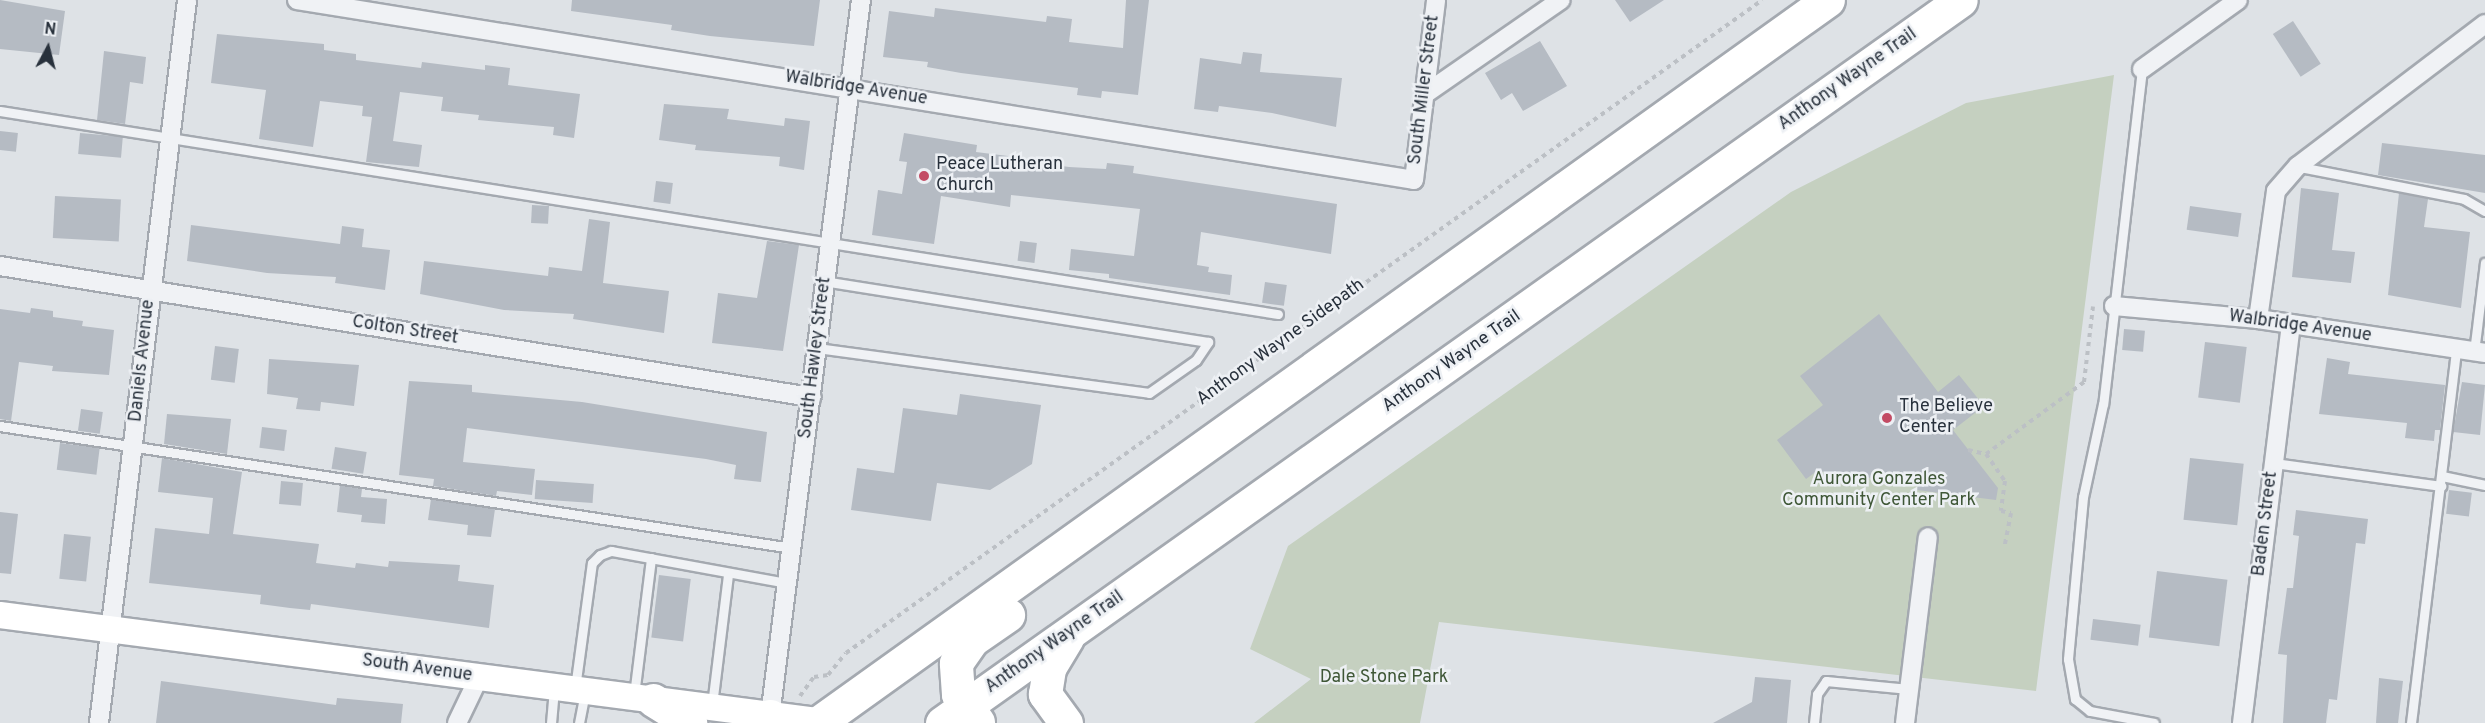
<!DOCTYPE html>
<html>
<head>
<meta charset="utf-8">
<style>
	body { margin:0 }
	#map { position:relative; width:2485px; height:723px; overflow:hidden; background:#dee2e6; font-family:Overpass,sans-serif }
	div>[style] { position:absolute }
	[style*='--x'] { left:calc(var(--x)*1px); top:calc(var(--y)*1px); width:calc(var(--w)*1px); rotate:calc(var(--a)*1deg) }
	.green>* { inset:0; background:#c5d0c0 }
	.building>* { inset:0; background:#b5bbc3; transform-origin:0 0 }
	.path>* { height:4px; margin-top:-2px; transform-origin:0; background:repeating-linear-gradient(90deg,#bcc0c5 0 4.5px,transparent 0 9px) }
	.roads { filter:drop-shadow(2px 0 #a4a9b0) drop-shadow(-2px 0 #a4a9b0) drop-shadow(0 2px #a4a9b0) drop-shadow(0 -2px #a4a9b0) }
	.lane>* { height:9px; margin:-4.5px; padding:0 4.5px; transform-origin:4.5px; border-radius:4.5px; background:#f0f2f5 }
	.street>* { height:18px; margin:-9px; padding:0 9px; transform-origin:9px; border-radius:9px; background:#f0f2f5 }
	.secondary>* { height:26px; margin:-13px; padding:0 13px; transform-origin:13px; border-radius:13px; background:#fff }
	.highway>* { height:33px; margin:-16.5px; padding:0 16.5px; transform-origin:16.5px; border-radius:16.5px; background:#fff }
	.dots>* { width:16px; height:16px; translate:-50% -50%; box-sizing:border-box; border:3px solid #edf0f4; border-radius:50% }
	span { translate:-50% -50%; white-space:nowrap; text-align:center; line-height:1.15; -webkit-text-stroke:5px #edf0f4; paint-order:stroke }
	.street-label { font-size:18px; color:#28313c }
	.poi-label { font-size:18px; color:#28313c }
	.left { translate:0 -50%; text-align:left }
	.park-label { font-size:18px; color:#3f5737 }
	.north { position:absolute; left:18px; top:18px; width:60px; height:60px; -webkit-text-stroke:4px #edf0f4; paint-order:stroke; rotate:7deg; font-size:16px; font-weight:700; line-height:24px; text-align:center; color:#28313c }
	.north::after { content:''; display:block; margin:auto; width:21px; height:27px; background:#28313c; clip-path:polygon(50% 0,100% 100%,50% 72%,0 100%) }
</style>
</head>
<body>
<div id="map">
	<div class="green">
		<div style="clip-path:polygon(2114px 75px,2036px 691px,1439px 622px,1420px 723px,1254px 723px,1311px 679px,1250px 649px,1288px 546px,1791px 192px,1966px 103px)"></div>
	</div>
	<div class="building">
		<div style="clip-path:polygon(0 0,65px 11px,59px 55px,0 49px)"></div>
		<div style="clip-path:polygon(572px 0,820px 0,814px 46px,710px 36px,671px 30px,672px 25px,571px 11px)"></div>
		<div style="clip-path:polygon(1126px 0,1149px 0,1138px 95px,1102px 91px,1101px 98px,1077px 95px,1078px 88px,961px 73px,927px 67px,928px 62px,883px 57px,889px 11px,934px 17px,935px 8px,1046px 22px,1047px 16px,1072px 19px,1069px 42px,1123px 48px)"></div>
		<div style="clip-path:polygon(1615px 0,1664px 0,1630px 22px)"></div>
		<div style="left:2293px;top:21px;width:51px;height:24px;rotate:57deg"></div>
		<div style="clip-path:polygon(217px 34px,324px 44px,324px 50px,356px 54px,356px 60px,421px 68px,422px 62px,485px 70px,485px 65px,510px 68px,508px 85px,580px 94px,574px 138px,553px 135px,554px 127px,478px 120px,479px 115px,441px 111px,443px 97px,400px 92px,393px 141px,422px 145px,419px 167px,366px 162px,372px 117px,362px 116px,363px 106px,320px 101px,313px 147px,259px 139px,266px 90px,211px 83px)"></div>
		<div style="clip-path:polygon(1540px 41px,1567px 86px,1523px 111px,1512px 93px,1501px 100px,1485px 73px)"></div>
		<div style="clip-path:polygon(104px 51px,146px 57px,143px 84px,130px 82px,125px 124px,97px 120px)"></div>
		<div style="clip-path:polygon(1243px 52px,1262px 54px,1260px 72px,1342px 78px,1336px 127px,1272px 113px,1219px 106px,1218px 112px,1194px 109px,1200px 58px,1241px 64px)"></div>
		<div style="clip-path:polygon(664px 104px,729px 109px,727px 119px,784px 126px,785px 118px,810px 121px,804px 170px,779px 166px,780px 157px,695px 150px,696px 145px,659px 140px)"></div>
		<div style="left:0;top:131px;width:18px;height:19px;rotate:6deg"></div>
		<div style="left:80px;top:133px;width:43px;height:21px;rotate:5deg"></div>
		<div style="clip-path:polygon(904px 133px,977px 145px,976px 152px,1016px 157px,1016px 160px,1069px 167px,1106px 169px,1107px 163px,1134px 166px,1133px 173px,1337px 204px,1331px 254px,1201px 232px,1197px 265px,1209px 267px,1208px 272px,1232px 275px,1230px 295px,1109px 278px,1109px 274px,1069px 270px,1071px 249px,1134px 256px,1140px 209px,1011px 195px,1010px 207px,941px 196px,934px 244px,872px 235px,878px 190px,902px 194px,907px 162px,899px 161px)"></div>
		<div style="clip-path:polygon(2382px 143px,2485px 155px,2485px 193px,2378px 175px)"></div>
		<div style="left:656px;top:181px;width:17px;height:21px;rotate:7deg"></div>
		<div style="clip-path:polygon(2301px 188px,2339px 193px,2332px 250px,2355px 252px,2351px 283px,2292px 277px)"></div>
		<div style="clip-path:polygon(2399px 193px,2428px 199px,2424px 227px,2470px 232px,2461px 308px,2388px 295px)"></div>
		<div style="left:55px;top:196px;width:66px;height:42px;rotate:3deg"></div>
		<div style="left:532px;top:205px;width:17px;height:18px;rotate:3deg"></div>
		<div style="left:2190px;top:206px;width:52px;height:24px;rotate:8deg"></div>
		<div style="clip-path:polygon(589px 219px,610px 222px,603px 283px,669px 291px,664px 333px,573px 319px,574px 314px,504px 310px,420px 294px,424px 261px,548px 276px,549px 267px,582px 271px)"></div>
		<div style="clip-path:polygon(191px 225px,340px 244px,342px 226px,364px 229px,362px 247px,390px 250px,385px 290px,335px 283px,336px 277px,267px 273px,187px 261px)"></div>
		<div style="clip-path:polygon(767px 241px,799px 245px,783px 351px,712px 343px,718px 293px,757px 298px)"></div>
		<div style="left:1020px;top:241px;width:17px;height:20px;rotate:7deg"></div>
		<div style="left:1265px;top:282px;width:22px;height:21px;rotate:8deg"></div>
		<div style="clip-path:polygon(31px 308px,53px 311px,53px 317px,83px 321px,82px 326px,114px 330px,109px 375px,52px 371px,53px 366px,19px 362px,11px 421px,0 419px,0 309px,30px 313px)"></div>
		<div style="clip-path:polygon(1879px 314px,1938px 392px,1959px 375px,1984px 406px,1953px 430px,1998px 488px,1996px 500px,1917px 490px,1918px 484px,1817px 471px,1806px 479px,1777px 440px,1823px 405px,1800px 376px)"></div>
		<div style="left:2124px;top:329px;width:21px;height:21px;rotate:5deg"></div>
		<div style="left:2205px;top:342px;width:42px;height:56px;rotate:7deg"></div>
		<div style="left:215px;top:346px;width:24px;height:34px;rotate:7deg"></div>
		<div style="clip-path:polygon(2327px 358px,2350px 362px,2348px 374px,2445px 385px,2440px 430px,2435px 430px,2434px 441px,2405px 438px,2407px 423px,2319px 414px)"></div>
		<div style="clip-path:polygon(269px 359px,359px 365px,354px 406px,321px 402px,320px 411px,296px 409px,298px 398px,267px 394px)"></div>
		<div style="clip-path:polygon(409px 381px,472px 385px,472px 392px,582px 402px,767px 432px,761px 482px,734px 479px,736px 465px,706px 459px,467px 428px,463px 462px,535px 469px,532px 495px,497px 491px,496px 496px,433px 486px,434px 479px,399px 475px)"></div>
		<div style="clip-path:polygon(2462px 382px,2485px 385px,2480px 435px,2453px 432px)"></div>
		<div style="clip-path:polygon(960px 394px,1041px 405px,1032px 464px,990px 490px,937px 483px,931px 521px,851px 510px,857px 468px,894px 473px,903px 408px,957px 415px)"></div>
		<div style="left:81px;top:409px;width:22px;height:22px;rotate:8deg"></div>
		<div style="clip-path:polygon(167px 414px,231px 419px,227px 454px,164px 444px)"></div>
		<div style="left:262px;top:427px;width:25px;height:21px;rotate:7deg"></div>
		<div style="left:60px;top:443px;width:40px;height:27px;rotate:7deg"></div>
		<div style="left:335px;top:447px;width:32px;height:22px;rotate:9deg"></div>
		<div style="clip-path:polygon(162px 458px,242px 472px,233px 534px,319px 544px,316px 563px,355px 568px,356px 563px,388px 567px,389px 561px,460px 565px,458px 581px,494px 585px,489px 628px,311px 604px,310px 610px,290px 608px,260px 604px,261px 595px,149px 583px,155px 528px,209px 534px,213px 498px,158px 492px)"></div>
		<div style="left:2190px;top:458px;width:54px;height:62px;rotate:6deg"></div>
		<div style="left:536px;top:480px;width:58px;height:19px;rotate:4deg"></div>
		<div style="left:281px;top:481px;width:22px;height:23px;rotate:5deg"></div>
		<div style="clip-path:polygon(340px 485px,362px 489px,361px 497px,387px 499px,385px 524px,361px 522px,362px 515px,337px 512px)"></div>
		<div style="left:2449px;top:490px;width:23px;height:24px;rotate:7deg"></div>
		<div style="clip-path:polygon(431px 499px,495px 509px,491px 537px,467px 535px,468px 525px,428px 520px)"></div>
		<div style="clip-path:polygon(2296px 510px,2368px 519px,2365px 544px,2356px 543px,2337px 700px,2329px 699px,2326px 723px,2283px 723px,2287px 655px,2278px 654px,2287px 588px,2293px 588px,2299px 536px,2293px 535px)"></div>
		<div style="clip-path:polygon(0 512px,18px 514px,11px 574px,0 573px)"></div>
		<div style="left:64px;top:534px;width:27px;height:45px;rotate:6deg"></div>
		<div style="left:2157px;top:571px;width:71px;height:67px;rotate:7deg"></div>
		<div style="left:659px;top:575px;width:32px;height:63px;rotate:7deg"></div>
		<div style="left:2093px;top:619px;width:48px;height:21px;rotate:7deg"></div>
		<div style="clip-path:polygon(1755px 677px,1791px 680px,1787px 723px,1713px 723px,1752px 702px)"></div>
		<div style="clip-path:polygon(2379px 678px,2403px 681px,2398px 723px,2376px 723px)"></div>
		<div style="clip-path:polygon(161px 681px,336px 705px,337px 698px,403px 704px,401px 723px,156px 723px)"></div>
	</div>
	<div class="path">
		<div style="--x:1968;--y:450;--w:18;--a:13"></div>
		<div style="--x:1986;--y:454;--w:33;--a:55"></div>
		<div style="--x:2005;--y:481;--w:30;--a:98"></div>
		<div style="--x:2001;--y:511;--w:10;--a:11"></div>
		<div style="--x:2011;--y:513;--w:33;--a:101"></div>
		<div style="--x:1986;--y:454;--w:122;--a:-36.3"></div>
		<div style="--x:2084;--y:382;--w:76;--a:-83.2"></div>
		<div style="--x:800;--y:696;--w:24;--a:-54"></div>
		<div style="--x:814;--y:677;--w:14;--a:-8"></div>
		<div style="--x:828;--y:675;--w:28;--a:-51"></div>
		<div style="--x:846;--y:653;--w:1125;--a:-35.48"></div>
	</div>
	<div class="roads">
		<div class="lane">
			<div style="--x:2142;--y:69;--w:337;--a:96.6"></div>
			<div style="--x:2103;--y:404;--w:95;--a:102.1"></div>
			<div style="--x:2083;--y:497;--w:163;--a:95.3"></div>
			<div style="--x:2068;--y:659;--w:41;--a:80.1"></div>
			<div style="--x:2075;--y:699;--w:19;--a:39"></div>
			<div style="--x:2090;--y:711;--w:65;--a:10.6"></div>
			<div style="--x:0;--y:111;--w:1294;--a:9.03"></div>
			<div style="--x:2300;--y:167;--w:167;--a:11"></div>
			<div style="--x:2464;--y:199;--w:24;--a:30"></div>
			<div style="--x:817;--y:348;--w:335;--a:7.7"></div>
			<div style="--x:1149;--y:393;--w:57;--a:-35.1"></div>
			<div style="--x:1196;--y:360;--w:22;--a:-56"></div>
			<div style="--x:1208;--y:342;--w:388;--a:-171"></div>
			<div style="--x:2474;--y:352;--w:90;--a:-83"></div>
			<div style="--x:0;--y:426;--w:801;--a:8.76"></div>
			<div style="--x:2274;--y:463;--w:169;--a:7.8"></div>
			<div style="--x:2442;--y:476;--w:44;--a:11.8"></div>
			<div style="--x:575;--y:688;--w:126;--a:-82.3"></div>
			<div style="--x:592;--y:563;--w:11;--a:-45"></div>
			<div style="--x:600;--y:555;--w:12;--a:-20"></div>
			<div style="--x:611;--y:551;--w:179;--a:10.3"></div>
			<div style="--x:634;--y:695;--w:138;--a:-82.9"></div>
			<div style="--x:712;--y:705;--w:132;--a:-83"></div>
			<div style="--x:551;--y:723;--w:33;--a:-85"></div>
			<div style="--x:579;--y:723;--w:31;--a:-79"></div>
			<div style="--x:1814;--y:723;--w:29;--a:-84"></div>
			<div style="--x:1817;--y:694;--w:16;--a:-55"></div>
			<div style="--x:1826;--y:681;--w:83;--a:5.5"></div>
			<div style="--x:2411;--y:723;--w:376;--a:-83.1"></div>
		</div>
		<div class="street">
			<div style="--x:297;--y:0;--w:1131;--a:9.15"></div>
			<div style="--x:1414;--y:180;--w:181;--a:-83"></div>
			<div style="--x:2142;--y:69;--w:118;--a:-35.7"></div>
			<div style="--x:1425;--y:94;--w:165;--a:-34.7"></div>
			<div style="--x:0;--y:266;--w:822;--a:9.18"></div>
			<div style="--x:2114;--y:306;--w:145;--a:5.2"></div>
			<div style="--x:2258;--y:319;--w:230;--a:8.5"></div>
			<div style="--x:2258;--y:319;--w:129;--a:-82"></div>
			<div style="--x:2276;--y:191;--w:33;--a:-49"></div>
			<div style="--x:2298;--y:166;--w:235;--a:-37.2"></div>
			<div style="--x:770;--y:716;--w:722;--a:-82.76"></div>
			<div style="--x:99;--y:723;--w:728;--a:-83.06"></div>
			<div style="--x:457;--y:723;--w:51;--a:-64.4"></div>
			<div style="--x:1905;--y:723;--w:187;--a:-83"></div>
			<div style="--x:2242;--y:723;--w:402;--a:-83"></div>
		</div>
		<div class="secondary">
			<div style="--x:0;--y:615;--w:841;--a:7.38"></div>
		</div>
		<div class="highway">
			<div style="--x:653;--y:700;--w:44;--a:31.9"></div>
			<div style="--x:770;--y:716;--w:11;--a:41"></div>
			<div style="--x:978;--y:722;--w:34;--a:-126"></div>
			<div style="--x:958;--y:694;--w:31;--a:-94"></div>
			<div style="--x:956;--y:663;--w:28;--a:-55"></div>
			<div style="--x:972;--y:640;--w:44;--a:-34.8"></div>
			<div style="--x:818;--y:723;--w:1242;--a:-35.6"></div>
			<div style="--x:942;--y:723;--w:1249;--a:-35.36"></div>
			<div style="--x:1066;--y:723;--w:36;--a:-126"></div>
			<div style="--x:1045;--y:694;--w:26;--a:-81"></div>
			<div style="--x:1049;--y:668;--w:35;--a:-59"></div>
		</div>
	</div>
	<div class="dots">
		<div style="left:924px;top:176px;background:#c34b64"></div>
		<div style="left:1887px;top:418px;background:#c34b64"></div>
	</div>
	<div class="street-label">
		<span style="left:1848px;top:80px;rotate:-35deg">Anthony Wayne Trail</span>
		<span style="left:856px;top:89px;rotate:9deg">Walbridge Avenue</span>
		<span style="left:1425px;top:90px;rotate:-83deg">South Miller Street</span>
		<span style="left:2300px;top:327px;rotate:8deg">Walbridge Avenue</span>
		<span style="left:405px;top:331px;rotate:9deg">Colton Street</span>
		<span style="left:1281px;top:343px;rotate:-36deg">Anthony Wayne Sidepath</span>
		<span style="left:816px;top:358px;rotate:-83deg">South Hawley Street</span>
		<span style="left:143px;top:361px;rotate:-84deg">Daniels Avenue</span>
		<span style="left:1452px;top:362px;rotate:-35deg">Anthony Wayne Trail</span>
		<span style="left:2266px;top:524px;rotate:-83deg">Baden Street</span>
		<span style="left:1055px;top:643px;rotate:-35deg">Anthony Wayne Trail</span>
		<span style="left:417px;top:669px;rotate:8deg">South Avenue</span>
	</div>
	<div class="poi-label">
		<span class="left" style="left:936px;top:176px">Peace Lutheran<br>Church</span>
		<span class="left" style="left:1899px;top:418px">The Believe<br>Center</span>
	</div>
	<div class="park-label">
		<span style="left:1879px;top:491px">Aurora Gonzales<br>Community Center Park</span>
		<span style="left:1384px;top:678px">Dale Stone Park</span>
	</div>
	<div class="north">N</div>
</div>
</body>
</html>
